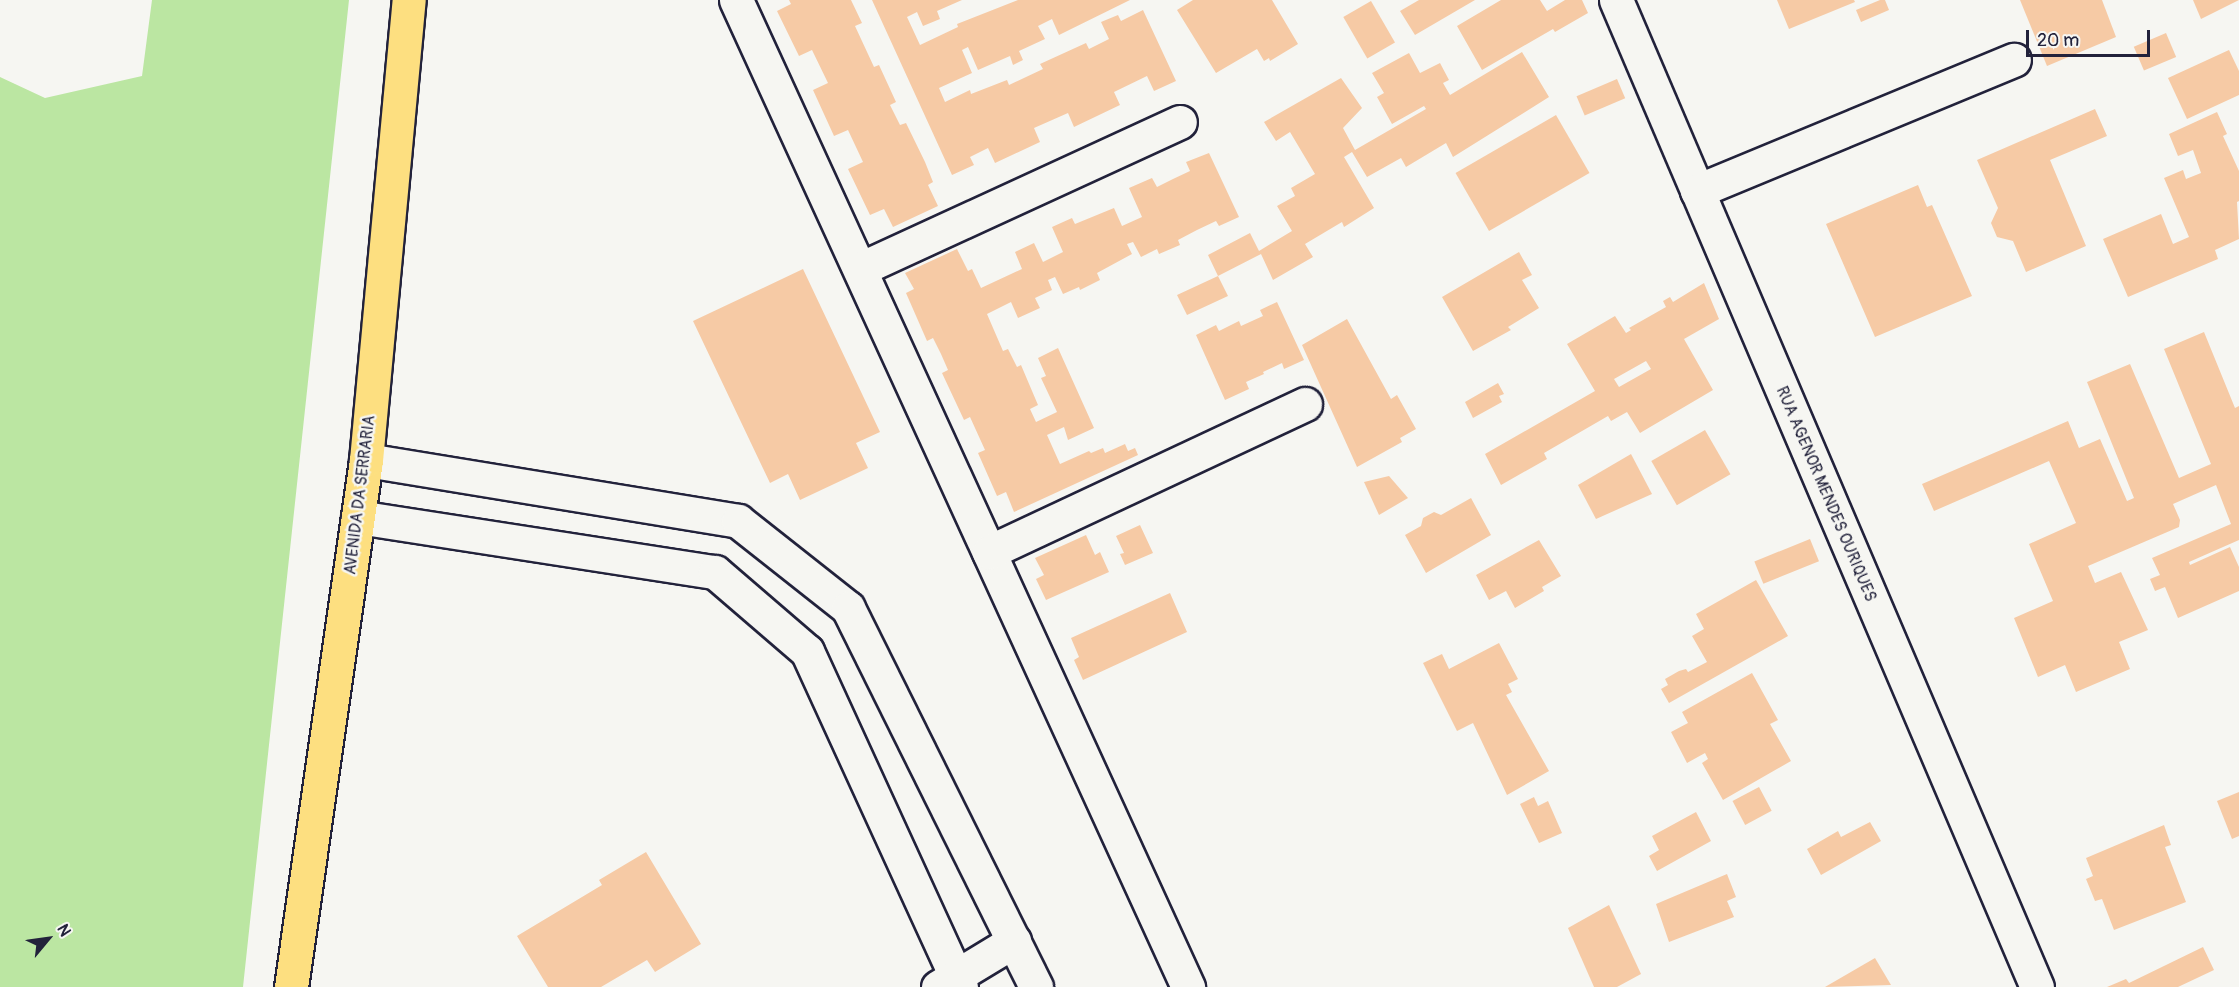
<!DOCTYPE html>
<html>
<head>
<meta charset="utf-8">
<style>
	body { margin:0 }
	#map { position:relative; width:2239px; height:987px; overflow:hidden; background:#f6f6f2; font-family:Pangolin,sans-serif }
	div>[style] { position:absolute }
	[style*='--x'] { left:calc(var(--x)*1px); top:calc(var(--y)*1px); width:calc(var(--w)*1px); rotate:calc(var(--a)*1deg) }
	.green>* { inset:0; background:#bbe6a2 }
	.building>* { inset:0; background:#f6caa5; transform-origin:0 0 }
	.roads { filter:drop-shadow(2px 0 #22223b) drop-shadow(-2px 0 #22223b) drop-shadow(0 2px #22223b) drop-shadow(0 -2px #22223b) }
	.minor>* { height:33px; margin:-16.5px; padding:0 16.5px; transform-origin:16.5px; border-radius:16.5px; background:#f6f6f2 }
	.major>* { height:33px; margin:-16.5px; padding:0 16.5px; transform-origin:16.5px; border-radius:16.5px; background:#fddf80 }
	span { translate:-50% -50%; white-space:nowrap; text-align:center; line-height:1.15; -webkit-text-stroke:5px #f6f6f2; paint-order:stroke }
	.street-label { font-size:16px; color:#22223b }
	.north { position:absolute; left:18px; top:909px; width:60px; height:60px; -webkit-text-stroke:4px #f6f6f2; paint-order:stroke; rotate:61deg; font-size:16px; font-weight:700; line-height:24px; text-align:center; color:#22223b }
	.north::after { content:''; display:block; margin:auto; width:21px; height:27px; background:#22223b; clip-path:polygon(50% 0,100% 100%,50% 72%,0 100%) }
	.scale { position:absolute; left:2026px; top:30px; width:124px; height:27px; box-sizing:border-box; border:3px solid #22223b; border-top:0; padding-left:8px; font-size:18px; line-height:21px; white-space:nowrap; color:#22223b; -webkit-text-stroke:4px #f6f6f2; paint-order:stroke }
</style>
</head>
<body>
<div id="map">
	<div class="green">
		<div style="clip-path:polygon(152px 0,349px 0,243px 987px,0 987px,0 77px,45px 98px,142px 76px)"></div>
	</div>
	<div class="building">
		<div style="clip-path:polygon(789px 0,851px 0,862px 23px,855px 26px,874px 67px,879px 65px,896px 102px,890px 105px,900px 125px,906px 123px,925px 162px,933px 182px,928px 185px,938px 206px,893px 227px,884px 209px,870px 215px,848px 169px,863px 162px,848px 130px,834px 136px,813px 90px,828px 83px,812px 50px,799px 56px,777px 11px,791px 4px)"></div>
		<div style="clip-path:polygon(872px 0,962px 0,937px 11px,940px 19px,923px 26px,917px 12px,907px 17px,920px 45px,958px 27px,957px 24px,1018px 0,1130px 0,1059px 35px,1052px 19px,1038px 26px,1045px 39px,1019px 51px,1023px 60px,1013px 65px,1010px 56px,978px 70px,968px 47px,962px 50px,972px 73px,939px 88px,945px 102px,970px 90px,971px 94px,1007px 80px,1009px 85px,1043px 69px,1040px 64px,1086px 43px,1089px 49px,1109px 39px,1101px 22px,1118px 15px,1121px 21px,1143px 10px,1176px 81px,1154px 91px,1147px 76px,1114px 92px,1120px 105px,1074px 127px,1068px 113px,1034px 128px,1040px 142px,995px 163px,988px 148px,970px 157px,974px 165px,952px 175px)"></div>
		<div style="clip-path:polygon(1193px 0,1272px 0,1298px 44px,1270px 61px,1269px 58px,1264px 61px,1257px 49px,1216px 73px,1177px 10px)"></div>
		<div style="clip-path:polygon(1419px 0,1475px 0,1415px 35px,1400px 11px)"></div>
		<div style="clip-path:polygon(1501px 0,1540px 0,1547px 11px,1565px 0,1582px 0,1588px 13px,1555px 32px,1553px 29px,1482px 70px,1457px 26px)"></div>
		<div style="clip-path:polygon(1777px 0,1854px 0,1855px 2px,1789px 29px)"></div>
		<div style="clip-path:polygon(1880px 0,1885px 0,1889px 10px,1861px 22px,1856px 10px)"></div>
		<div style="clip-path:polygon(2020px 0,2102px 0,2116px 37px,2047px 66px)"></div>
		<div style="clip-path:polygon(2193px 0,2239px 0,2201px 19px)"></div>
		<div style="left:1371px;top:1px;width:48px;height:32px;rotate:60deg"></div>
		<div style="left:2166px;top:33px;width:26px;height:35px;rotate:67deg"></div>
		<div style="clip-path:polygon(2229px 50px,2239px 71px,2239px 95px,2187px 119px,2168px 78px)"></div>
		<div style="clip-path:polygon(1522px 52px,1549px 97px,1453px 157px,1446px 143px,1406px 167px,1401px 158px,1367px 177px,1352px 152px,1344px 157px,1374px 208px,1344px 227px,1342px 222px,1305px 244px,1313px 257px,1273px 280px,1261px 254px,1218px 276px,1228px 296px,1187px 315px,1177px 295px,1218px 276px,1208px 255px,1250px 233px,1259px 251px,1292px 231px,1277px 206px,1295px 196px,1291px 188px,1315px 174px,1290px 132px,1276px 141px,1264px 122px,1341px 78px,1362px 108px,1343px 128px,1355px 150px,1426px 109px,1424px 106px,1392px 124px,1377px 97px,1384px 93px,1372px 73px,1409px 53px,1420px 73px,1440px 63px,1449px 80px,1443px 83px,1450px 95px)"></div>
		<div style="left:1617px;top:79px;width:21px;height:44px;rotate:67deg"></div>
		<div style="clip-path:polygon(2095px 109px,2107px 136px,2050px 160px,2086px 246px,2026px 272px,2013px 241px,1997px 237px,1991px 223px,1998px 208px,1977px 160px)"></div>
		<div style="clip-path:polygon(2217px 112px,2227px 134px,2223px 136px,2239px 171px,2239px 201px,2237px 202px,2239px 239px,2215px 250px,2218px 259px,2128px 297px,2103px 239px,2161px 214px,2173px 244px,2189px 237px,2164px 178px,2183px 170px,2186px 179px,2201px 173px,2193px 150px,2178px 156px,2169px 134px)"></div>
		<div style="left:1556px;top:115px;width:67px;height:116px;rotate:60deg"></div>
		<div style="clip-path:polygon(1209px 153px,1239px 217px,1219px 226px,1216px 221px,1197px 230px,1178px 240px,1180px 245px,1159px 254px,1157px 249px,1141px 257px,1133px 242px,1127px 244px,1132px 254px,1097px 273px,1100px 280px,1080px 290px,1079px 287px,1063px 294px,1055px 277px,1048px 280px,1052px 290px,1035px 298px,1040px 308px,1018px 318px,1011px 302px,987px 314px,1003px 351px,1008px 349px,1017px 367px,1021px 365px,1038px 405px,1030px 409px,1036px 422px,1057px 412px,1041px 378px,1046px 376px,1038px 358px,1058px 348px,1094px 428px,1068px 440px,1064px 427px,1047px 435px,1060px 464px,1089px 451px,1091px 453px,1103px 448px,1105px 453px,1125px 444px,1128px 451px,1135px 448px,1138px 455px,1014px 512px,1006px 492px,997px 496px,978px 453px,985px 450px,970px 417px,964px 420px,942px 373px,948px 370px,941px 354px,933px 338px,927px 341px,906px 293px,914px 289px,905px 273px,957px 249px,968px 271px,972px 269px,981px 288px,1022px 269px,1015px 252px,1034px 243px,1043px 262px,1063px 252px,1052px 227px,1072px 218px,1075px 224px,1114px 208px,1122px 226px,1142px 217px,1129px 188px,1152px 178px,1157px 187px,1173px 179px,1190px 171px,1186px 162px)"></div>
		<div style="clip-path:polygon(1918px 185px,1927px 207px,1932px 205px,1972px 296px,1875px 337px,1826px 224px)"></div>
		<div style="clip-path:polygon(1519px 252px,1532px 275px,1522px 280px,1539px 308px,1508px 327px,1511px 330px,1473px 351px,1442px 297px)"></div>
		<div style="clip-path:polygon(803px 269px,880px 432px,856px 443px,868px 468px,800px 500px,788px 474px,770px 483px,693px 321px)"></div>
		<div style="clip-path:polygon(evenodd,1704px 283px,1719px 319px,1684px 339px,1713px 390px,1640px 433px,1627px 412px,1611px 421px,1608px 416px,1544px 453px,1547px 459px,1501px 485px,1485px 454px,1595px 391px,1567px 344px,1615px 316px,1626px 333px,1631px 330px,1629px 328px,1666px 307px,1663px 301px,1670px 297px,1673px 302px,1704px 283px,1646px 361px,1651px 369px,1619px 387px,1614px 379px,1646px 361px)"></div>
		<div style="clip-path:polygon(1277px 302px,1304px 360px,1284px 369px,1282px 363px,1263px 372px,1264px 374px,1246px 382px,1249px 389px,1225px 400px,1196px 335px,1216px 325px,1219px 331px,1239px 321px,1241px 326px,1263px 316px,1260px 310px)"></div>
		<div style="clip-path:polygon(1347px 319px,1391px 399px,1397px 395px,1416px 429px,1400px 438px,1402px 442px,1357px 467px,1302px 345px)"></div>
		<div style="clip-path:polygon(2204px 332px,2235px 408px,2239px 406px,2239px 540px,2189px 562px,2190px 565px,2230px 547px,2239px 567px,2239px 591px,2178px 618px,2165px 587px,2155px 591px,2150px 579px,2160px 575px,2152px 558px,2231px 524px,2216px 485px,2173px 504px,2180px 520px,2179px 527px,2088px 566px,2095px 583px,2121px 572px,2148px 630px,2119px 642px,2130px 669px,2076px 692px,2065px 665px,2038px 677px,2014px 618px,2053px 601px,2029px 544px,2076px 523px,2049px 461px,1934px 511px,1922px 484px,2068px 421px,2079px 448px,2100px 439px,2127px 501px,2134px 498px,2087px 382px,2130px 364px,2179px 478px,2211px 464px,2164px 349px)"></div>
		<div style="clip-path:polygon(1498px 383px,1504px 394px,1499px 396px,1502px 402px,1473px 418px,1465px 402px)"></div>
		<div style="left:1705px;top:430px;width:51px;height:62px;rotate:60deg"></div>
		<div style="clip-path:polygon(1631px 454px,1652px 494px,1596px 519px,1578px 485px)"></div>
		<div style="clip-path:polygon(1389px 476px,1408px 498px,1379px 515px,1364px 482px)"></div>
		<div style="clip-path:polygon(1471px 498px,1491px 535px,1426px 573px,1405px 535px,1421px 526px,1423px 518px,1434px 512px,1441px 515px)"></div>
		<div style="clip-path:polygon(1140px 525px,1153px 553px,1125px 565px,1120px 554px,1124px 553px,1116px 536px)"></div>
		<div style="clip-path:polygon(1086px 535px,1095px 555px,1100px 552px,1109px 572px,1046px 600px,1036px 579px,1044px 575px,1035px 558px)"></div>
		<div style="left:1810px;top:539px;width:24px;height:60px;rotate:68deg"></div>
		<div style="clip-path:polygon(1539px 540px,1561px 576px,1542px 587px,1544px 591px,1515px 608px,1506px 591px,1489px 600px,1476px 575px)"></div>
		<div style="clip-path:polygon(1756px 580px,1788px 636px,1669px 703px,1661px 689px,1668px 685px,1665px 679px,1679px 671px,1686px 669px,1688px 672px,1707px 662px,1692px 636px,1704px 629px,1696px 614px)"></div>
		<div style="clip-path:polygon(1170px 593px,1187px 632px,1083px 680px,1074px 660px,1079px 657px,1071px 638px)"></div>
		<div style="clip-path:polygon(1499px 643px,1518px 679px,1508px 684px,1512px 692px,1506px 695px,1549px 771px,1507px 795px,1473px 723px,1457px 731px,1423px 663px,1442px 654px,1449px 669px)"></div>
		<div style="clip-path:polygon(1752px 673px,1778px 720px,1770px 724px,1791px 761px,1723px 800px,1702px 763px,1708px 759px,1705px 753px,1687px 763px,1671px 732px,1688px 723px,1682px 712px)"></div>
		<div style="left:1759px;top:787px;width:27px;height:30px;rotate:62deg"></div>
		<div style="clip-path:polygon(2239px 792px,2239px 836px,2232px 839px,2217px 801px)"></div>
		<div style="clip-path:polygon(1534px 797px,1538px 806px,1548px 801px,1562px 833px,1539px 843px,1520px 804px)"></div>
		<div style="clip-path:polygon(1696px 812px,1711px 841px,1657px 871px,1649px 856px,1659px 850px,1652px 836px)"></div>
		<div style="clip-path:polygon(1870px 822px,1881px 841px,1821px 875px,1807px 849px,1838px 831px,1841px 837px)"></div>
		<div style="clip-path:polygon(2164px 825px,2171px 845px,2165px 847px,2186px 902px,2114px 930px,2102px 899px,2095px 901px,2086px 879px,2093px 876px,2086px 858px)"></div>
		<div style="clip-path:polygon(646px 852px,701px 944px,655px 972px,647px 960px,601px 987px,548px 987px,517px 936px,602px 885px,599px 880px)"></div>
		<div style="clip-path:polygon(1727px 874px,1736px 897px,1727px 901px,1734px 917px,1669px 942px,1656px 904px)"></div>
		<div style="clip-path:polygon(1609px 905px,1641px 974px,1617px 987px,1594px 987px,1568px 928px)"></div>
		<div style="clip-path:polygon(2203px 947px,2214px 970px,2178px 987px,2107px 987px,2126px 979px,2129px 983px)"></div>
		<div style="clip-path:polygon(1875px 958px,1891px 985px,1825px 987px)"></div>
	</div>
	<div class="roads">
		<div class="minor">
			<div style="--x:736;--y:0;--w:1086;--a:65.39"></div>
			<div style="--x:1616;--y:0;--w:1073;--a:66.9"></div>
			<div style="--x:1697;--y:191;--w:343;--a:-22.5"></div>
			<div style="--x:860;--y:269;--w:352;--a:-24.7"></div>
			<div style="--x:366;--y:460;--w:377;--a:9.3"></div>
			<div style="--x:738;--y:521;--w:140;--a:38.3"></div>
			<div style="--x:848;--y:608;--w:423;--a:63.6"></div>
			<div style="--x:358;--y:517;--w:361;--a:8.8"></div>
			<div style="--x:715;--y:572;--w:121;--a:40.7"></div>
			<div style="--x:807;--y:651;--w:370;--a:65.4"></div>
			<div style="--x:989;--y:552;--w:349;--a:-25.1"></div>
			<div style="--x:938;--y:987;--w:89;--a:-31.2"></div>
		</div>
		<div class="major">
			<div style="--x:291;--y:987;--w:532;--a:-81.9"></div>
			<div style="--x:366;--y:460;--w:462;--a:-84.7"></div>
		</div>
	</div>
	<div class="street-label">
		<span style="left:1826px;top:494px;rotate:67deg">RUA AGENOR MENDES OURIQUES</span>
		<span style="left:360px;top:495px;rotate:-83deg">AVENIDA DA SERRARIA</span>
	</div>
	<div class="north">N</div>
	<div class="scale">20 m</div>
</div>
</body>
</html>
